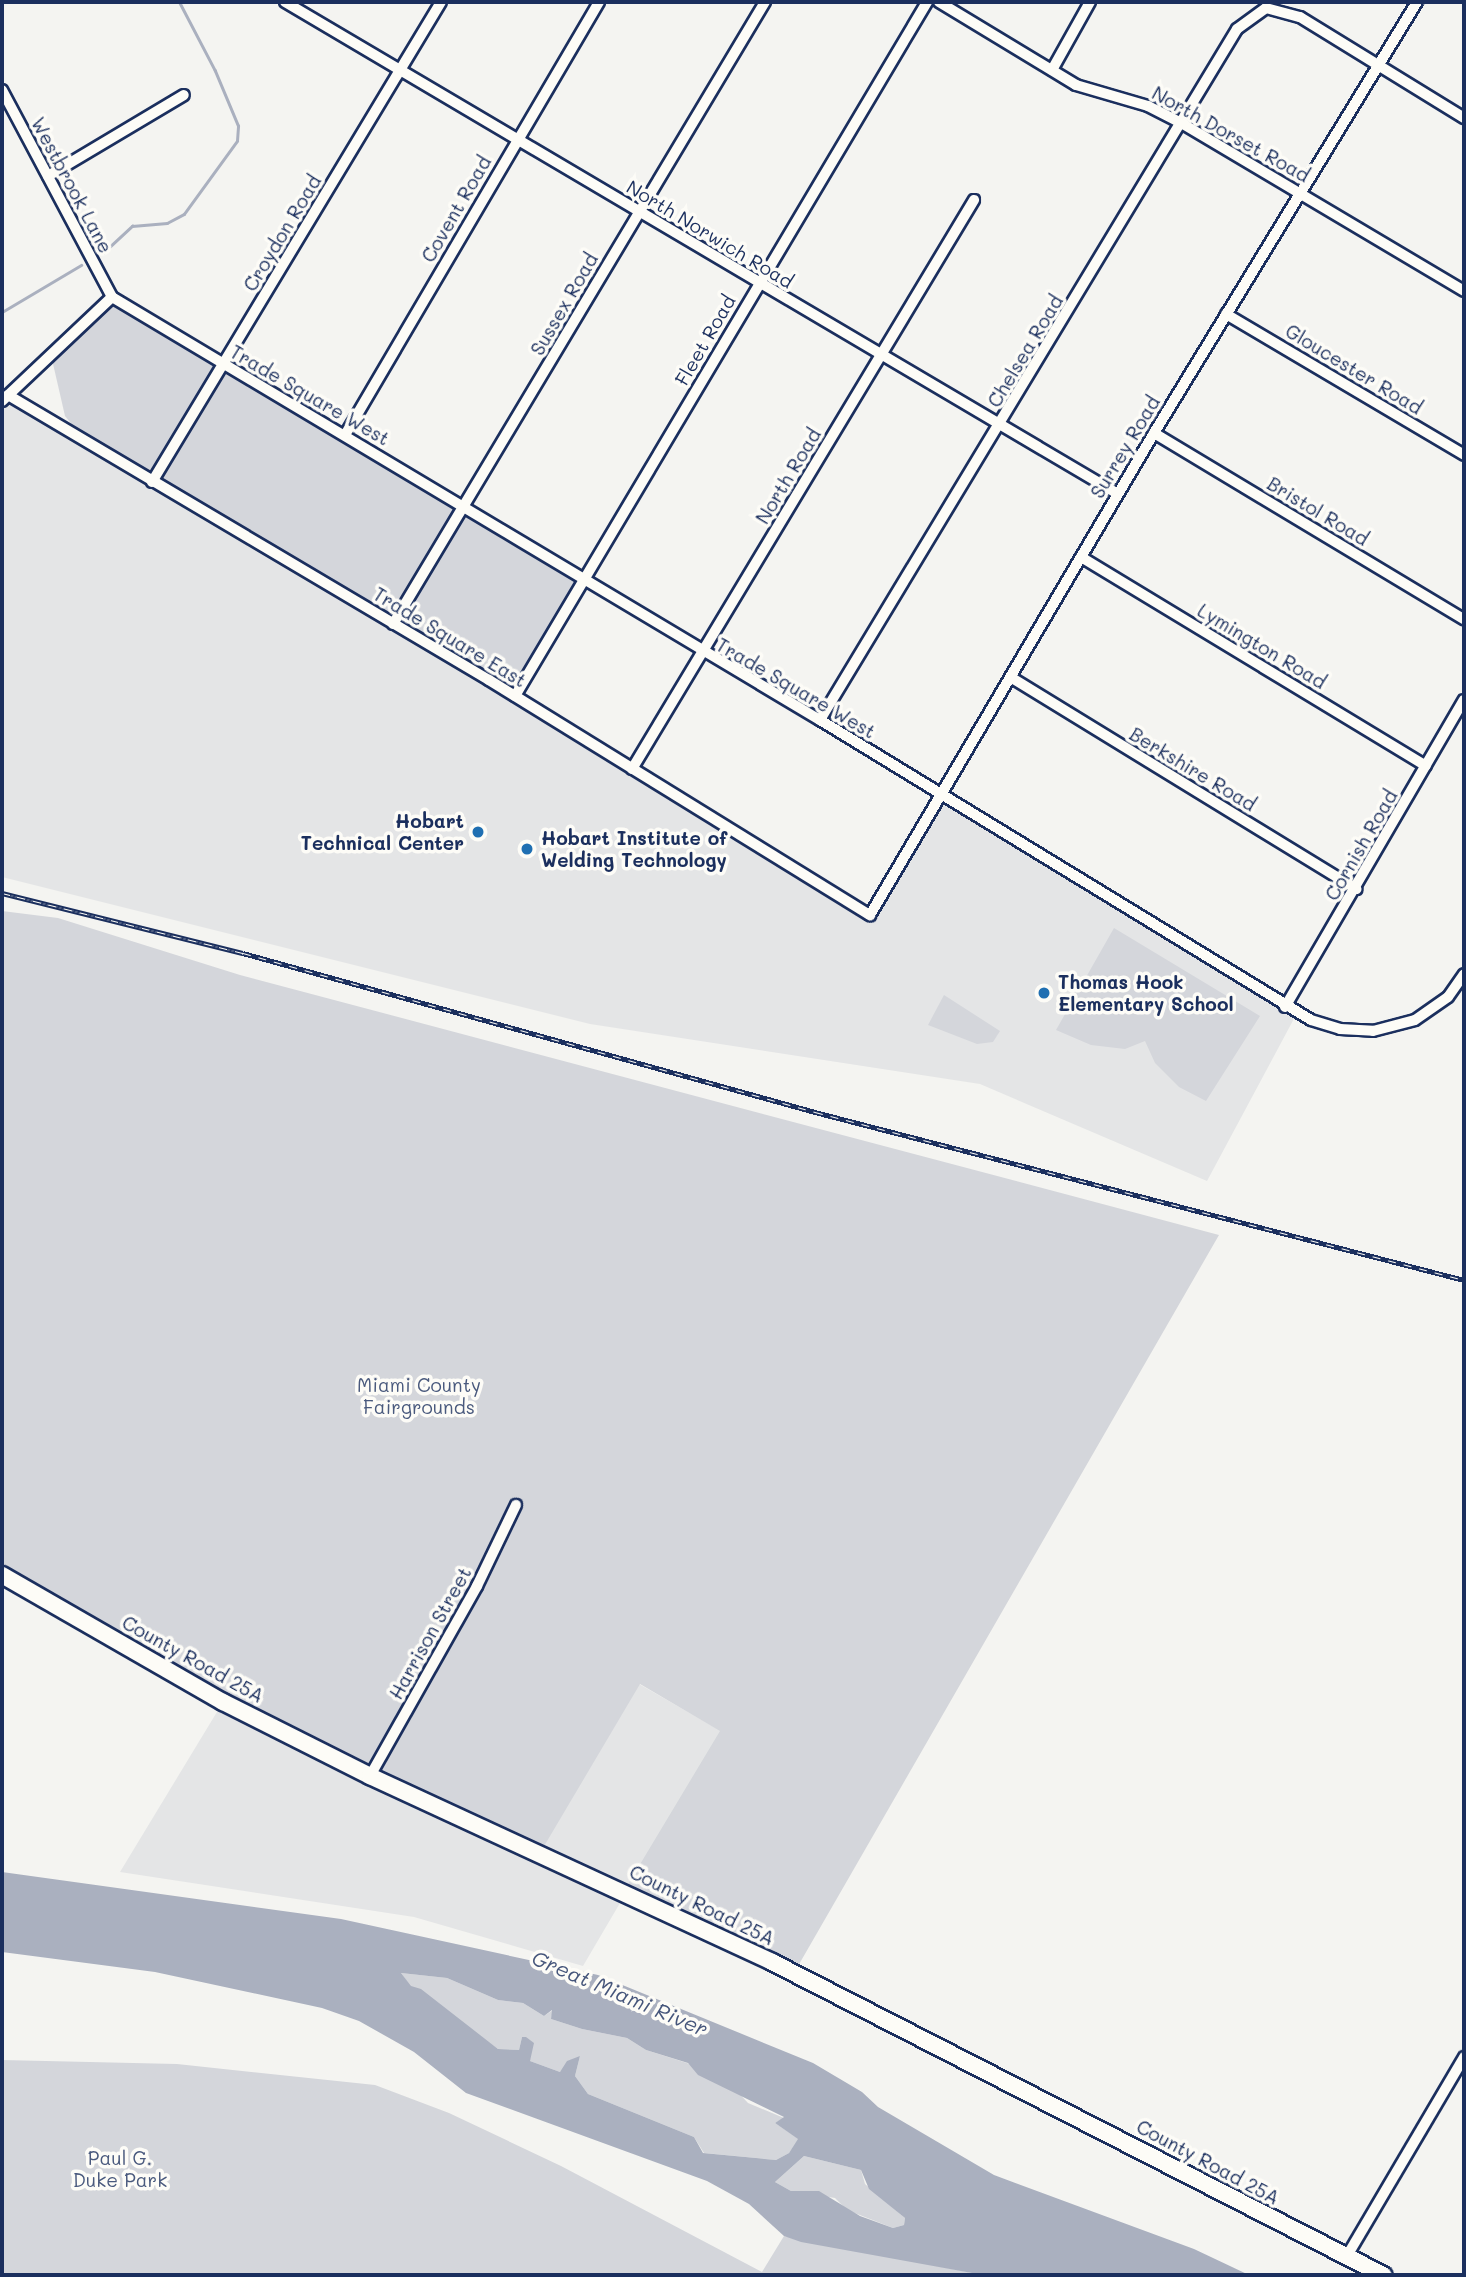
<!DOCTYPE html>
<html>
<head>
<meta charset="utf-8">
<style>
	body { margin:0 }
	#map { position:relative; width:1466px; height:2277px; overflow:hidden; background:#f4f4f1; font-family:Mali,sans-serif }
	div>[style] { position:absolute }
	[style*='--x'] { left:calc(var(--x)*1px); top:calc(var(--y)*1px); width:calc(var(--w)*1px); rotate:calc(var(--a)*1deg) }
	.built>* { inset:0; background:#e4e5e6 }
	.green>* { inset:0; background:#d4d6db }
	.water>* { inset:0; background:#aab0bf }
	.stream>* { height:2.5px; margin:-1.25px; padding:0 1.25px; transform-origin:1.25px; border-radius:1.25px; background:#aab0bf }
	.roads { filter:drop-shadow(2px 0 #1b2f5e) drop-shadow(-2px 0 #1b2f5e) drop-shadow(0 2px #1b2f5e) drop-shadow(0 -2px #1b2f5e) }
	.minor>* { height:10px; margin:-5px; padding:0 5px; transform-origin:5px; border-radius:5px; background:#fdfcf7 }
	.secondary>* { height:16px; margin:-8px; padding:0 8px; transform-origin:8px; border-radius:8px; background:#fdfcf7 }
	.rail>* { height:5px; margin-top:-2.5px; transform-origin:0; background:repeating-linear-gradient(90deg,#fdfcf7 0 8px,#1b2f5e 0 16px); box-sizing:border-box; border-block:2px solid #1b2f5e }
	.dots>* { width:19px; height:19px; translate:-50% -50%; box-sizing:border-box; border:4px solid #fdfcf7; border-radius:50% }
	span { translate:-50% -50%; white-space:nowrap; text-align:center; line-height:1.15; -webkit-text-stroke:7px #fdfcf7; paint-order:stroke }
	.street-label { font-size:19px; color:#1b2f5e }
	.poi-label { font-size:19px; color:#1b2f5e; font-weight:700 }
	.right { translate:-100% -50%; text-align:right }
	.left { translate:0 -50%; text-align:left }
	.park-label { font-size:19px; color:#49597d }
	.water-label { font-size:21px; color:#46567b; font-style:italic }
	.frame { position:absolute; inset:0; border:4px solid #1b2f5e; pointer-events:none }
</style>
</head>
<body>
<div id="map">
	<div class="built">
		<div style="clip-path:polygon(8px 395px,870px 914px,941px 796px,1297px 1013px,1207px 1181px,980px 1084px,590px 1024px,2px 877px,2px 401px)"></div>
		<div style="clip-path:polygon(639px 1684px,721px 1731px,583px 1966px,414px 1917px,120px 1872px,223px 1702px)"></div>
	</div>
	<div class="green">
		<div style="clip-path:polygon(112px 297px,587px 579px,515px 696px,86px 442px,65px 416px,51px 355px)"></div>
		<div style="clip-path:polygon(2px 911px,58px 918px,240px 975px,1219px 1235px,794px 1973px,624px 1891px,720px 1731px,640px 1684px,540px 1853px,370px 1776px,2px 1575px)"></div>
		<div style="clip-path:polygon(1114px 928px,1260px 1016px,1206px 1101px,1179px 1087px,1155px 1063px,1145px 1041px,1125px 1049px,1091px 1045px,1056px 1030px)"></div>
		<div style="clip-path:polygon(944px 995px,1000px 1031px,993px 1042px,977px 1044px,928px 1025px)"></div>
		<div style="clip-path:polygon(401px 1973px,447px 1978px,498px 2000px,523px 2003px,544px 2016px,553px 2010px,551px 2019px,582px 2029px,627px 2038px,646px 2050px,687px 2063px,735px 2089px,748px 2103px,784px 2118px,775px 2123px,799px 2139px,789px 2153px,776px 2160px,704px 2153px,694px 2137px,588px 2094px,575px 2076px,580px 2056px,560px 2072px,530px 2061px,529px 2040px,522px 2037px,519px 2050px,498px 2049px,410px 1986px)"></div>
		<div style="clip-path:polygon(2px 2060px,177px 2064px,375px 2085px,449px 2113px,561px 2166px,762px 2272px,784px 2236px,983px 2275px,2px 2275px)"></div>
		<div style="clip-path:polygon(804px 2156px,861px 2170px,865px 2184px,905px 2218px,904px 2225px,893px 2228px,847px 2210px,835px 2198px,791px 2191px,775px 2182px)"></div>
	</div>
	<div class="water">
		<div style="clip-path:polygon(evenodd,2px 1872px,341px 1919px,598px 1975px,813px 2063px,862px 2092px,878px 2107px,994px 2175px,1194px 2249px,1249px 2275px,983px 2275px,801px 2242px,784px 2236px,749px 2204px,707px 2181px,466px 2093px,414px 2052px,359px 2021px,322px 2008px,155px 1972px,2px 1952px,2px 1872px,401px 1973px,447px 1978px,498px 2000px,523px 2003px,544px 2016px,552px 2010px,551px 2019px,582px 2029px,627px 2038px,646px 2050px,688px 2063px,698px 2075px,784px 2117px,775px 2123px,798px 2139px,789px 2153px,776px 2160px,703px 2153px,694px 2137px,588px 2094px,575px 2076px,580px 2056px,567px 2061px,560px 2072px,530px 2061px,534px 2043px,526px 2037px,522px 2037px,519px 2050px,498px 2049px,421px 1989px,411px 1986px,401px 1973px,2px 1872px,804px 2156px,861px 2170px,869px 2189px,905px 2218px,904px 2225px,893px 2228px,860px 2216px,819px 2191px,791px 2191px,775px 2182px,804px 2156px)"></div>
	</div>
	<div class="stream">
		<div style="--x:103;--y:253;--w:40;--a:-43"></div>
		<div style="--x:132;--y:226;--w:35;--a:-5"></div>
		<div style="--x:167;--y:223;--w:19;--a:-28"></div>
		<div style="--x:184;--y:214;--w:90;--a:-54"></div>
		<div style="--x:237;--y:141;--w:15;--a:-86"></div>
		<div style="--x:238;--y:126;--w:60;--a:-112.7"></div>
		<div style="--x:215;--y:71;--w:78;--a:-117.6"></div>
		<div style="--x:2;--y:312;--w:92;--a:-30.7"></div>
	</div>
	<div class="roads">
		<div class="minor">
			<div style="--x:285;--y:2;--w:967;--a:30.57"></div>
			<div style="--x:939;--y:2;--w:160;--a:31.2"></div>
			<div style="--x:1076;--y:85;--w:75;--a:16.3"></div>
			<div style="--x:1148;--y:106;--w:39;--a:27"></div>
			<div style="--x:1183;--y:124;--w:327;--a:30.7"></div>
			<div style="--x:1052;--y:70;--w:78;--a:-60.8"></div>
			<div style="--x:2;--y:90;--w:234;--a:62"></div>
			<div style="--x:48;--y:176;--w:158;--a:-30.8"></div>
			<div style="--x:112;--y:297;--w:825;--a:30.86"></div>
			<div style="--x:820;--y:720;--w:575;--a:31.42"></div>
			<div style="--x:1311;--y:1020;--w:30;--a:17"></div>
			<div style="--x:1340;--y:1029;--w:33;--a:3"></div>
			<div style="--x:1373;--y:1031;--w:43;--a:-14.7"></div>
			<div style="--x:1415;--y:1020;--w:40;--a:-34.9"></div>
			<div style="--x:1448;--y:997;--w:28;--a:-55"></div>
			<div style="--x:1226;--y:314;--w:277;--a:30.6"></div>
			<div style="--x:8;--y:395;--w:559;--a:30.65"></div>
			<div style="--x:489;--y:680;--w:448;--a:31.7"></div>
			<div style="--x:870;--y:915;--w:559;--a:-59.49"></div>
			<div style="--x:1154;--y:433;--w:505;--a:-58.61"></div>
			<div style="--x:2;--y:401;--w:151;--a:-43.4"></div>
			<div style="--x:1154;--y:433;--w:362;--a:31"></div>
			<div style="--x:345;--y:435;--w:502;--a:-59.6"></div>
			<div style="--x:152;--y:482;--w:560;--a:-58.95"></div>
			<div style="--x:1081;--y:557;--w:403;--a:31.2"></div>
			<div style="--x:393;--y:624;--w:725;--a:-59.12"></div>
			<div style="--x:1012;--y:678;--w:404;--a:31.5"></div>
			<div style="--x:515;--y:696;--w:807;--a:-59.3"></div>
			<div style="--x:820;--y:720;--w:807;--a:-58.89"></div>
			<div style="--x:1237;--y:29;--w:36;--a:-36"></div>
			<div style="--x:1266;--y:8;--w:35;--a:15"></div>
			<div style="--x:1300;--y:17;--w:193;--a:31.6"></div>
			<div style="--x:632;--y:769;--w:664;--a:-58.99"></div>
			<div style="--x:1285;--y:1007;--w:355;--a:-59.8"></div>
			<div style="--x:370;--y:1776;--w:218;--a:-60.6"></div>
			<div style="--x:477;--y:1586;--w:90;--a:-64.3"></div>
			<div style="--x:1347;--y:2256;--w:231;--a:-59.5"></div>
		</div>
		<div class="secondary">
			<div style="--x:2;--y:1575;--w:255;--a:29.9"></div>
			<div style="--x:223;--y:1702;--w:165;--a:26.7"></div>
			<div style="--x:370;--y:1776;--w:443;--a:24.8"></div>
			<div style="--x:772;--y:1962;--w:687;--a:27.12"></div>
		</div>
	</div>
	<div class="rail">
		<div style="--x:2;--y:893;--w:248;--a:14"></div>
		<div style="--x:243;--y:953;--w:594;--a:15.53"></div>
		<div style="--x:815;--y:1112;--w:670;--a:14.51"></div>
	</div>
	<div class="dots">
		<div style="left:478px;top:832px;background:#1f6fb2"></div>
		<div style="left:527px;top:849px;background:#1f6fb2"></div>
		<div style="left:1044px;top:993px;background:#1f6fb2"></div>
	</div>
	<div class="street-label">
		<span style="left:1231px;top:134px;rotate:29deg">North Dorset Road</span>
		<span style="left:72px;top:185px;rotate:62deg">Westbrook Lane</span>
		<span style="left:456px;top:209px;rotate:-60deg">Covent Road</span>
		<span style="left:282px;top:233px;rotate:-59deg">Croydon Road</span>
		<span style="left:710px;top:234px;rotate:31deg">North Norwich Road</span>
		<span style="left:564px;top:304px;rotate:-60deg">Sussex Road</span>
		<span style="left:705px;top:340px;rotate:-60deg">Fleet Road</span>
		<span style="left:1025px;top:351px;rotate:-59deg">Chelsea Road</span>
		<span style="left:1354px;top:369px;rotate:31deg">Gloucester Road</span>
		<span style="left:310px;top:395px;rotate:30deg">Trade Square West</span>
		<span style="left:1125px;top:447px;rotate:-59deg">Surrey Road</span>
		<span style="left:788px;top:476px;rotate:-59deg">North Road</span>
		<span style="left:1318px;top:511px;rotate:31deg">Bristol Road</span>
		<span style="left:450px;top:637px;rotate:31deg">Trade Square East</span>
		<span style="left:1262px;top:646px;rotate:31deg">Lymington Road</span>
		<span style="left:796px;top:688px;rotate:30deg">Trade Square West</span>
		<span style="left:1193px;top:769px;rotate:31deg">Berkshire Road</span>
		<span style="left:1361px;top:845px;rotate:-60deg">Cornish Road</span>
		<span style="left:430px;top:1633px;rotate:-61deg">Harrison Street</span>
		<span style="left:193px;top:1659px;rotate:29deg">County Road 25A</span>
		<span style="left:702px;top:1905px;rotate:26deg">County Road 25A</span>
		<span style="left:1208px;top:2162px;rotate:28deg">County Road 25A</span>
	</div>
	<div class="poi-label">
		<span class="right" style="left:464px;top:832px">Hobart<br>Technical Center</span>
		<span class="left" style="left:541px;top:849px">Hobart Institute of<br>Welding Technology</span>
		<span class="left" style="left:1058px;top:993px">Thomas Hook<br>Elementary School</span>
	</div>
	<div class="park-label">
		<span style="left:419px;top:1396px">Miami County<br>Fairgrounds</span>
		<span style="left:120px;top:2169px">Paul G.<br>Duke Park</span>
	</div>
	<div class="water-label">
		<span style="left:620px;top:1993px;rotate:23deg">Great Miami River</span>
	</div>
	<div class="frame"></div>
</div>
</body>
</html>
